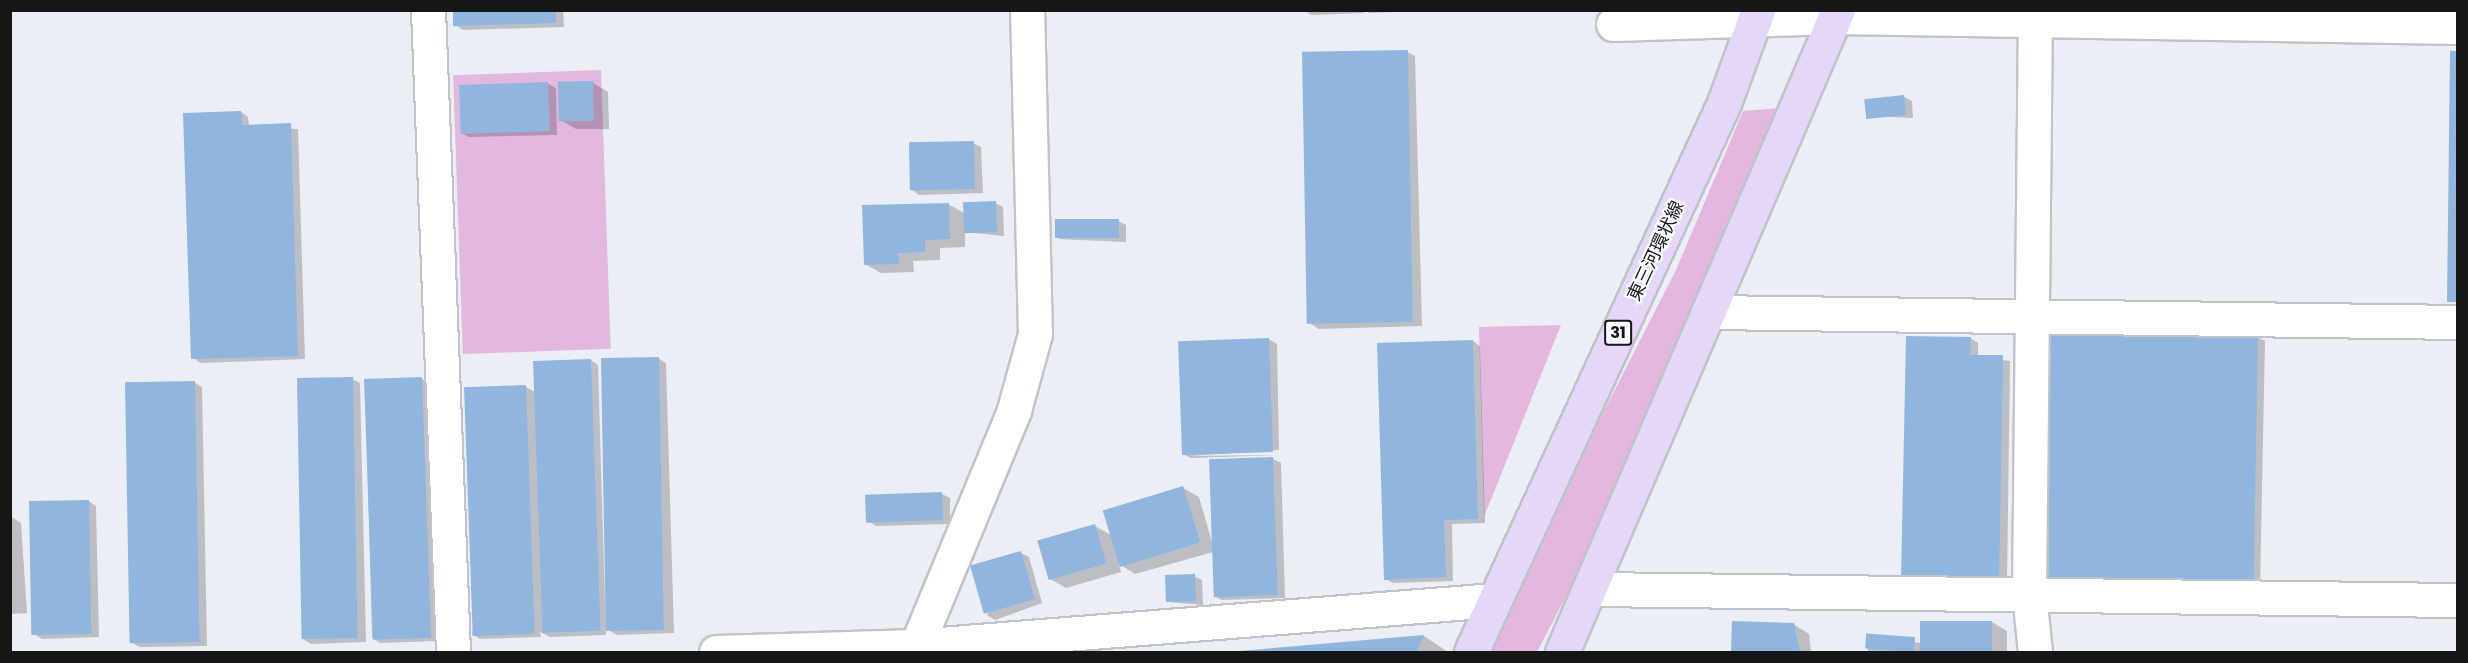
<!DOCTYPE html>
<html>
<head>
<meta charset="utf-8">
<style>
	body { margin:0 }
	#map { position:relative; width:2468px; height:663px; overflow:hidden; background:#eceef5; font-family:Poppins,"Noto Sans JP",sans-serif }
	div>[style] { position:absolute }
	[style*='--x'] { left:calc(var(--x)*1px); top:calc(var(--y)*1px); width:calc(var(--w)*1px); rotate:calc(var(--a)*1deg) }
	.green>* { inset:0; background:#e2b8df; transform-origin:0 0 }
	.shadow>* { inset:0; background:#0003 }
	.building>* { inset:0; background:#90b6df; transform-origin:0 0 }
	.roads { filter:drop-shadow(2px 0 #c1c3ca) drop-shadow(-2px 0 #c1c3ca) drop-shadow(0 2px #c1c3ca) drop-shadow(0 -2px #c1c3ca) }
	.minor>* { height:33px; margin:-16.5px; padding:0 16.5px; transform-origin:16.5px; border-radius:16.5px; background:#fff }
	.primary>* { height:33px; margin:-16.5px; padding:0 16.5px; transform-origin:16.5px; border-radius:16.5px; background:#e5d7fa }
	span { translate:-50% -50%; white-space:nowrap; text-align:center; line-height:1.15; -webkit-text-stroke:4.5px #fafbfe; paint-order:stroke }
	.shield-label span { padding:2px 4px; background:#fafbfe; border:2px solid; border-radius:4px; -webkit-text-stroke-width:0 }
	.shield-label { font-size:16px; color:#151618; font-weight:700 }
	.street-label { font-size:18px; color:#151618 }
	.frame { position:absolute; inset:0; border:12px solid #151618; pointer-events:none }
</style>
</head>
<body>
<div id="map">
	<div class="green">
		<div style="left:601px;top:70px;width:279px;height:148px;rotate:88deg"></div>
		<div style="clip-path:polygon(1778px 108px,1576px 577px,1537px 652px,1491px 652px,1560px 497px,1676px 270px,1743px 111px)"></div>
		<div style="clip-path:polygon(1561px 325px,1484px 517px,1479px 327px)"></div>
	</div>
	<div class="shadow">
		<div style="clip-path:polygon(455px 10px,563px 10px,564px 27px,463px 30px,455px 25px)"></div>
		<div style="clip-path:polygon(1304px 10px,1364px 10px,1364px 13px,1311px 15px)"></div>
		<div style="clip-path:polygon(1365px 10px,1446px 10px,1369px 13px)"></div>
		<div style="clip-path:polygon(1407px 52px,1415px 56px,1422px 326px,1319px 329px,1311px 324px)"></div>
		<div style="clip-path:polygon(593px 83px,608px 92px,609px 129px,576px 129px,560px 120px)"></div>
		<div style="clip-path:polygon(548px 84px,556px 88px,557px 135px,469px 137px,461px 133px)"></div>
		<div style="clip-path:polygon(1904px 97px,1912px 101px,1913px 118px,1867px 116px)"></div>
		<div style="clip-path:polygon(241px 112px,248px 117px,249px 126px,298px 129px,305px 359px,201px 363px,193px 358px)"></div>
		<div style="clip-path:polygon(973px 143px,981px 147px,983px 193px,919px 195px,912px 190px)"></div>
		<div style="clip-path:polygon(995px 203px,1003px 207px,1004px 236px,965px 232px,965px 247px,940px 248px,940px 260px,913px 261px,914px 272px,881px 273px,865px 264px,948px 204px,964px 213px)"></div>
		<div style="clip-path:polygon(1118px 221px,1126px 225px,1126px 242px,1057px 239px)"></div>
		<div style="clip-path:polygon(2257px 337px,2265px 341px,2260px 589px,2051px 586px)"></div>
		<div style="clip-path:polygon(1970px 338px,1978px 343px,1978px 357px,2010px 361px,2007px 585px,1911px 584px)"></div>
		<div style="clip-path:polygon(1269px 339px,1277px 344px,1279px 450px,1189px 456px,1279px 455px,1191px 458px,1183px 454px)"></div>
		<div style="clip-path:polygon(1473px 341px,1480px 346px,1485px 523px,1452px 524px,1453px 581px,1393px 583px,1386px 579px)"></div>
		<div style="clip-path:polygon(658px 358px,666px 363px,674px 633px,617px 635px,610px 631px)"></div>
		<div style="clip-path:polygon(591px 360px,598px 365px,606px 635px,550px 637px,540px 632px,541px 637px,480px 639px,472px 634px,526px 387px,535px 392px)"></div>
		<div style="clip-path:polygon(352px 379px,360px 383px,366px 642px,311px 644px,303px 639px)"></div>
		<div style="clip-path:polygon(422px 379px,430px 383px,436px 641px,380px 643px,372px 638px,365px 380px)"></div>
		<div style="clip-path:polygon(194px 382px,202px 387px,207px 646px,140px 647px,132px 643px)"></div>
		<div style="clip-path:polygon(1273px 459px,1281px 463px,1285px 598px,1222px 600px,1214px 596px,1213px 552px,1135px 574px,1119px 564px,1121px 572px,1066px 588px,1050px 579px,1095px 526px,1111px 535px,1183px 488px,1199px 497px,1212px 542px,1210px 461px)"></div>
		<div style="clip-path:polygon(942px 494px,950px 498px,950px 524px,876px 526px,868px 521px)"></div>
		<div style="clip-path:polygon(88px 501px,96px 506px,99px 637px,42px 639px,34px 634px)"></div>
		<div style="clip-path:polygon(10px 516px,21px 523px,27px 613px,10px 614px)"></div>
		<div style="clip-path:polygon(1021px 553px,1029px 557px,1042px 603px,995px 620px,987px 615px)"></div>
		<div style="clip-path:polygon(1194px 576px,1202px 580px,1203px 605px,1168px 602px)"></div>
		<div style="clip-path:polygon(1733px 622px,1793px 624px,1809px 634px,1811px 652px,1733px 652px)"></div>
		<div style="clip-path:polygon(1992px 622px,2007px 631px,2007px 652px,1868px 652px,1868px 639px,1922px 643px)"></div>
		<div style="clip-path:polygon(1424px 636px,1448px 652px,1237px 652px)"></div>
	</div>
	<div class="building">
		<div style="clip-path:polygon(453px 10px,556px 10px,556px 23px,453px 26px)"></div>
		<div style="left:1408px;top:50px;width:272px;height:106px;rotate:89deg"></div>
		<div style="clip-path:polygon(2450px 51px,2458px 51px,2458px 302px,2447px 302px)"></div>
		<div style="left:593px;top:81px;width:40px;height:35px;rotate:89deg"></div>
		<div style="left:548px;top:82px;width:49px;height:89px;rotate:88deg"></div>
		<div style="left:1904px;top:95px;width:20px;height:40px;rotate:84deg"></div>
		<div style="clip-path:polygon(241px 111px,242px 125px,291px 123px,298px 356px,191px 359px,183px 113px)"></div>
		<div style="left:974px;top:141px;width:48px;height:65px;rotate:89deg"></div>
		<div style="left:996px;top:201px;width:31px;height:33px;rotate:88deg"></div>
		<div style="clip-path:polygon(949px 203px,950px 239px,925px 240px,925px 252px,898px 253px,899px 264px,864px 265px,862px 205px)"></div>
		<div style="left:1119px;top:219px;width:19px;height:64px;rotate:90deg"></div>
		<div style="left:2047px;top:332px;width:211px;height:250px;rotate:1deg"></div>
		<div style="clip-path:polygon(1906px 336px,1971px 337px,1970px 355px,2003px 355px,1999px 581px,1901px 580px)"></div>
		<div style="left:1269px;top:338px;width:114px;height:91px;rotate:88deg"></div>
		<div style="clip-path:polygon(1473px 340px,1478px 519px,1444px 520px,1446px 577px,1384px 580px,1377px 343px)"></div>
		<div style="left:659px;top:357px;width:273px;height:58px;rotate:89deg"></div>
		<div style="left:591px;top:359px;width:272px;height:58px;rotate:88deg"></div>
		<div style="left:353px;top:377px;width:261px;height:56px;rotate:89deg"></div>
		<div style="left:422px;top:377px;width:261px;height:58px;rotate:88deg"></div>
		<div style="left:195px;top:381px;width:261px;height:70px;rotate:89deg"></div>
		<div style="left:526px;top:385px;width:249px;height:62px;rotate:88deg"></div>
		<div style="left:1273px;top:457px;width:138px;height:64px;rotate:88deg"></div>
		<div style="left:1183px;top:486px;width:59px;height:84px;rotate:73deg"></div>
		<div style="left:942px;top:492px;width:28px;height:77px;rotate:88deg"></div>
		<div style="left:89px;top:500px;width:134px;height:60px;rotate:89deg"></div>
		<div style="left:1095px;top:524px;width:41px;height:60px;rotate:74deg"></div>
		<div style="left:1021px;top:551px;width:50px;height:53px;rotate:74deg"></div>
		<div style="left:1195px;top:574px;width:27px;height:30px;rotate:88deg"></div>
		<div style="clip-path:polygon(1732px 621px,1794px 623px,1800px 652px,1731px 652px)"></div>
		<div style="left:1920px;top:621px;width:72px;height:31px"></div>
		<div style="clip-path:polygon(1424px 635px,1416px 652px,1239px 652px,1239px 651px)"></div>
		<div style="left:1915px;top:637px;width:15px;height:49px;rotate:94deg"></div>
	</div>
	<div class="roads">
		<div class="minor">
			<div style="--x:428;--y:10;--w:642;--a:87.77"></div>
			<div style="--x:1613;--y:24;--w:223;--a:-1.8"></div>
			<div style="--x:1836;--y:17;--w:622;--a:0.92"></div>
			<div style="--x:1708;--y:312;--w:750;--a:0.76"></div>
			<div style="--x:1592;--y:589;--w:866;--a:0.73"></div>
			<div style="--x:716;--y:652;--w:199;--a:-1.7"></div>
			<div style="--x:915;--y:646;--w:581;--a:-4.54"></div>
			<div style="--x:914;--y:652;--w:262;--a:-67.5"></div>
			<div style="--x:1014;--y:410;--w:79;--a:-74.6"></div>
			<div style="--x:1035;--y:334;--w:324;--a:-91.4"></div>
			<div style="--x:2035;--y:652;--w:58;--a:-95.9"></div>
			<div style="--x:2029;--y:594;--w:584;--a:-89.41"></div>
		</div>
		<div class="primary">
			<div style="--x:1471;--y:652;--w:604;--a:-65.26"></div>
			<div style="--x:1724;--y:103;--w:99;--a:-69.9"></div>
			<div style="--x:1562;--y:652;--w:699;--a:-66.74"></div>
		</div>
	</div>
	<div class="shield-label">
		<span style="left:1618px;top:333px">31</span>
	</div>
	<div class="street-label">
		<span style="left:1656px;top:251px;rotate:-65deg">東三河環状線</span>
	</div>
	<div class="frame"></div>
</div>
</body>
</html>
